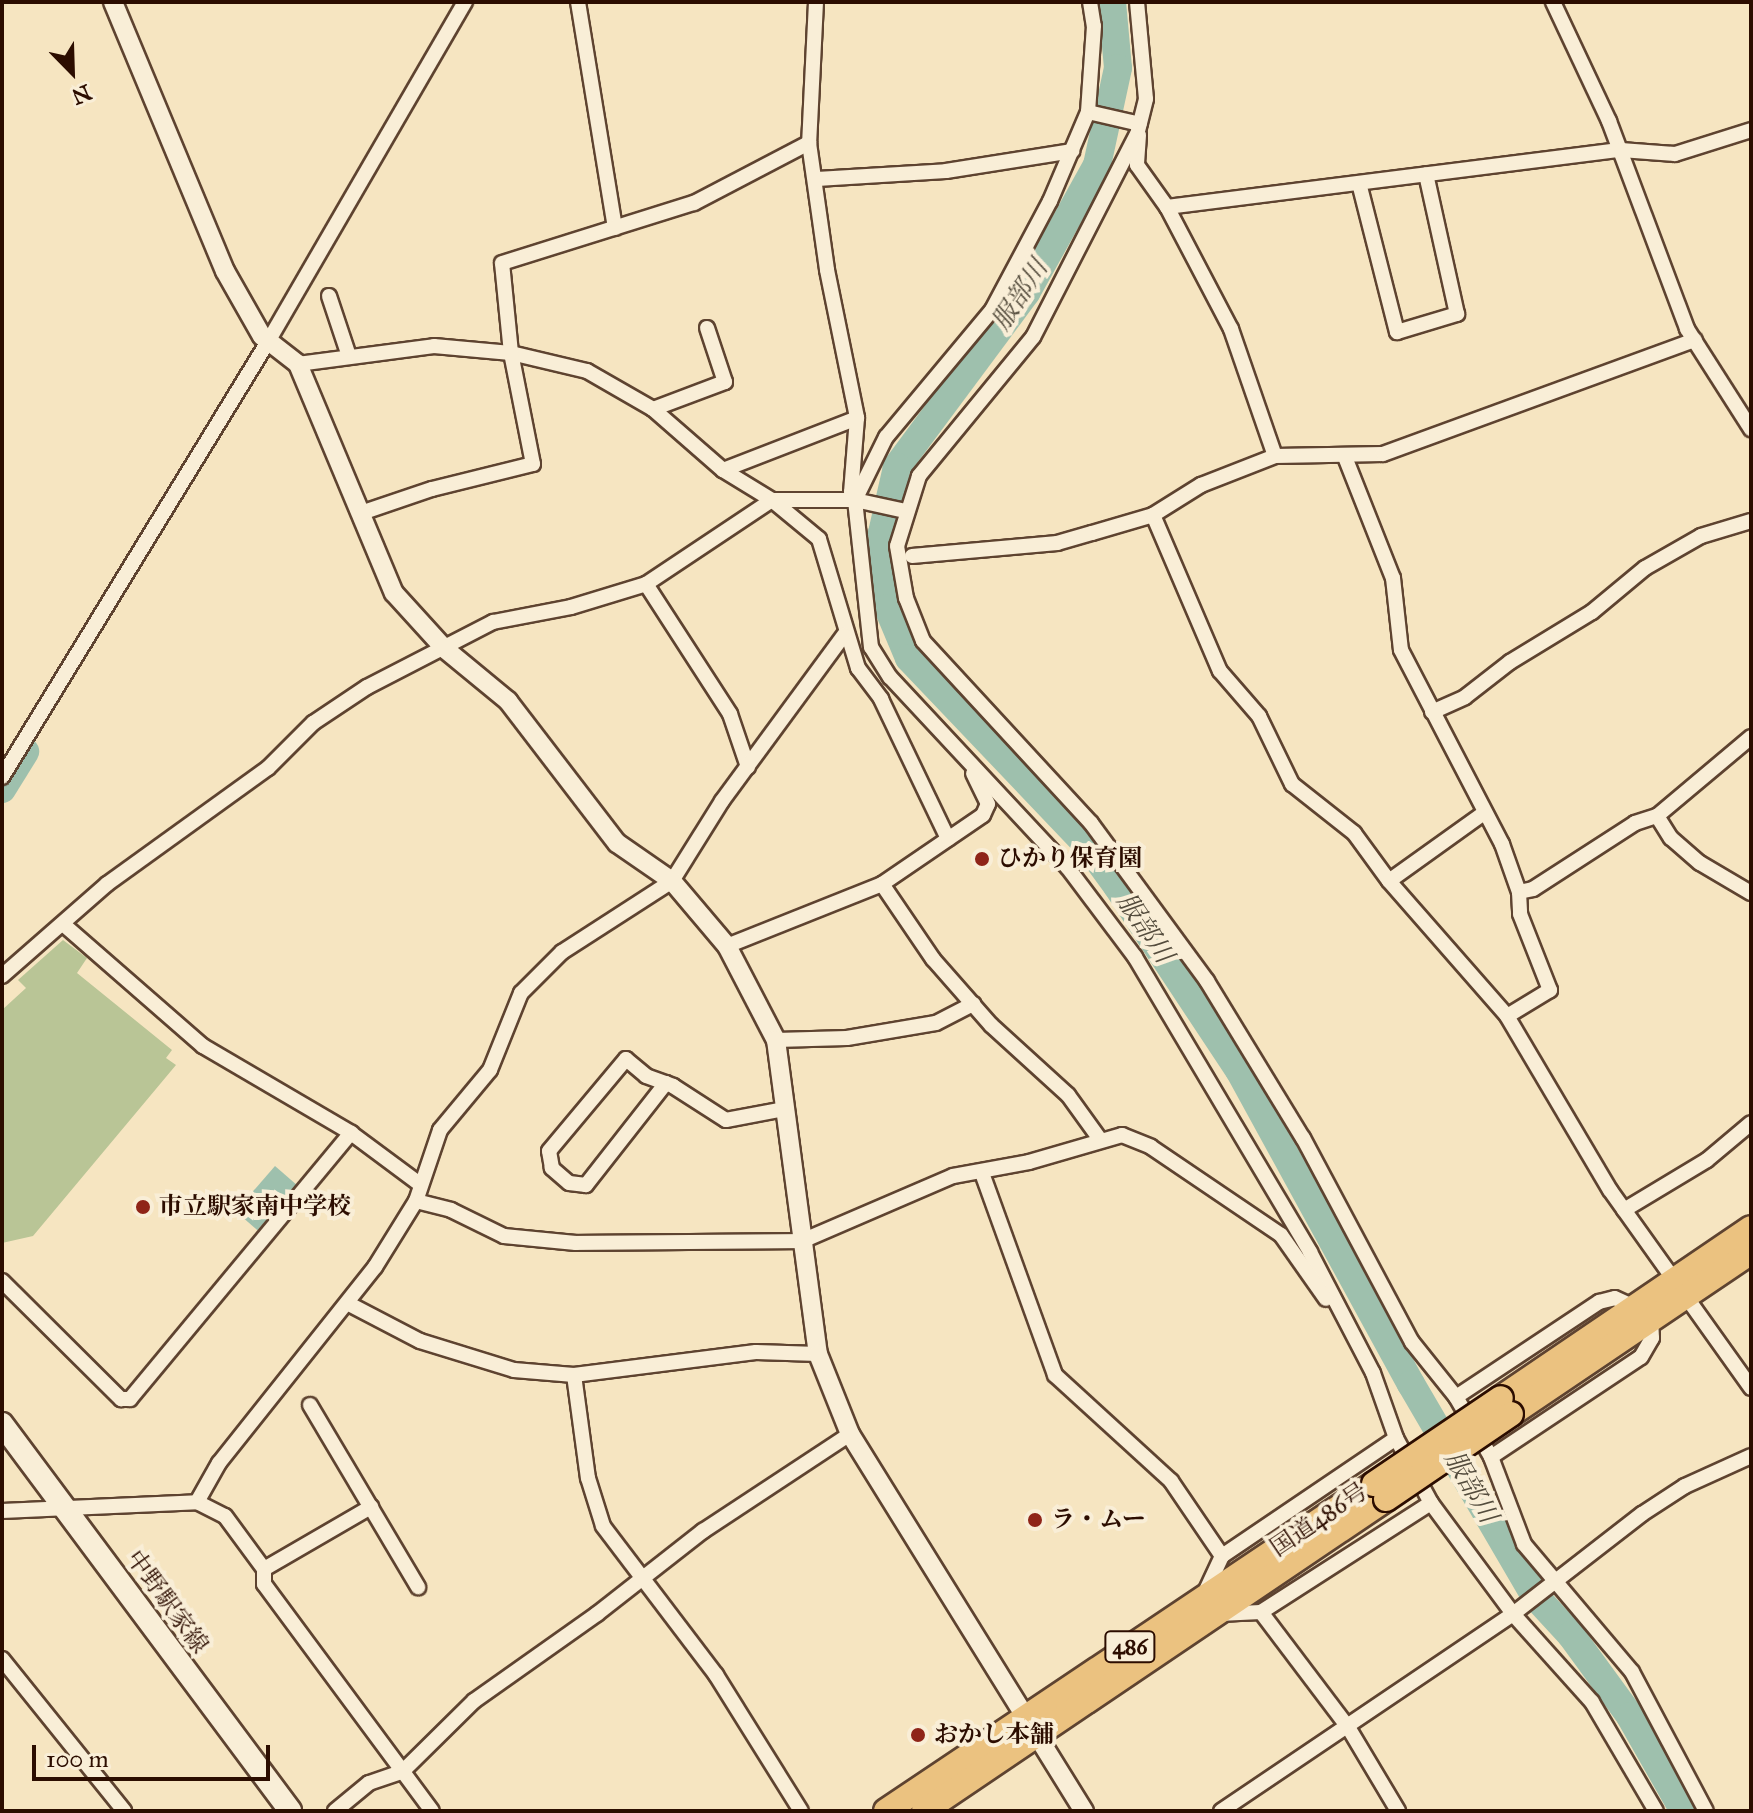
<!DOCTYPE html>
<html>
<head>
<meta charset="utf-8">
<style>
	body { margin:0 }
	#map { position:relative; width:1753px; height:1813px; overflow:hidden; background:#f6e5c1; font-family:"IM FELL Great Primer","Noto Serif JP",serif }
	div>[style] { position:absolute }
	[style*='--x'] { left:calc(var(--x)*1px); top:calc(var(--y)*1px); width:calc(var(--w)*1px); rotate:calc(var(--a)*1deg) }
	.green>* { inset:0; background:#b9c596 }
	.water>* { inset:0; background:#9ec0ad; transform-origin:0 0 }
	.river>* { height:28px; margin:-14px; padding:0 14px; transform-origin:14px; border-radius:14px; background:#9ec0ad }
	.roads { filter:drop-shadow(2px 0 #5e4330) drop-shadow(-2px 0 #5e4330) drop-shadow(0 2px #5e4330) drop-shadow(0 -2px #5e4330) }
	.minor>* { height:14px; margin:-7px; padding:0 7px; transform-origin:7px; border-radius:7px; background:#f9eed7 }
	.tertiary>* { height:18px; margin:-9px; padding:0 9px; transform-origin:9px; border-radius:9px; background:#f9eed7 }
	.secondary>* { height:22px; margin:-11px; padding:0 11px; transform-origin:11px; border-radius:11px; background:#f9eed7 }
	.trunk>* { height:24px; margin:-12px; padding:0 12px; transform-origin:12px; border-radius:12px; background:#ebc280 }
	.bridges { filter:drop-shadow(2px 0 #2c0d00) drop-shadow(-2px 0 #2c0d00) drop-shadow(0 2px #2c0d00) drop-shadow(0 -2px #2c0d00) }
	.trunk-bridge>* { height:24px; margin:-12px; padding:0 12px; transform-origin:12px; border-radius:12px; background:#ebc280 }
	.dots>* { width:22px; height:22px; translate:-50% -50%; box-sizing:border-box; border:4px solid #f9eed7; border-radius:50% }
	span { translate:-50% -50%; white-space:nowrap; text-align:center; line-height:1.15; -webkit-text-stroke:8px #f9eed7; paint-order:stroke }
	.shield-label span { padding:2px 6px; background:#f9eed7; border:2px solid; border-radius:6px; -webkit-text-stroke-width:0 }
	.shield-label { font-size:22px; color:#2c0d00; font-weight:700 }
	.poi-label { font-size:24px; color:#2c0d00; font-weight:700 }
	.left { translate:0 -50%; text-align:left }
	.street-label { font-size:24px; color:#2c0d00 }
	.water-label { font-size:26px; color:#544c3d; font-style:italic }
	.frame { position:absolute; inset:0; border:4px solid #2c0d00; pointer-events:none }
	.north { position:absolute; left:32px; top:32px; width:80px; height:80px; -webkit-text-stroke:6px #f9eed7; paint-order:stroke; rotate:157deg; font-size:22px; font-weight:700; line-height:32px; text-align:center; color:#2c0d00 }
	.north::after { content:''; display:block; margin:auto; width:28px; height:36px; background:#2c0d00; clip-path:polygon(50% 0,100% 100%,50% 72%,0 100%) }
	.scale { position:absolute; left:32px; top:1745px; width:238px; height:36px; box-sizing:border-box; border:4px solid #2c0d00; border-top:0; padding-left:10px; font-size:24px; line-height:28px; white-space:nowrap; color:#2c0d00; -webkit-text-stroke:6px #f9eed7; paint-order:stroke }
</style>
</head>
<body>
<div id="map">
	<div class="green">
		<div style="clip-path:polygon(63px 940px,87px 958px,77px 973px,172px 1050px,166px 1058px,176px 1065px,33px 1236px,2px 1243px,2px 1010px,26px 988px,18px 980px)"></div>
	</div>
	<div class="water">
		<div style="left:275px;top:1166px;width:29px;height:60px;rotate:41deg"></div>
	</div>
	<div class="river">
		<div style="--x:1112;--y:2;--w:66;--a:84.8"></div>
		<div style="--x:1118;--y:68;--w:99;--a:102.2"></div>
		<div style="--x:1097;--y:165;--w:146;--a:119"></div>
		<div style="--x:1026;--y:293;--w:217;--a:126.6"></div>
		<div style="--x:897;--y:467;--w:68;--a:102.8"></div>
		<div style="--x:882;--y:533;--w:75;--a:85.4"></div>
		<div style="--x:888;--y:608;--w:54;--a:67.2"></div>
		<div style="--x:909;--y:658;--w:258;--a:46.4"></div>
		<div style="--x:1087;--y:845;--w:51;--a:53.8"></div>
		<div style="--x:1117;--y:886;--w:221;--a:56.5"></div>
		<div style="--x:1239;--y:1070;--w:358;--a:61.3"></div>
		<div style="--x:1411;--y:1384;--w:246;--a:59.7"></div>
		<div style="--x:1535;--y:1596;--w:53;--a:47.3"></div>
		<div style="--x:1571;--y:1635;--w:100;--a:53.9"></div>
		<div style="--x:1630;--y:1716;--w:109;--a:60.4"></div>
		<div style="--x:2;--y:789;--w:44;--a:-58.1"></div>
	</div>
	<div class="roads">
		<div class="minor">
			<div style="--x:578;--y:2;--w:229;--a:80.7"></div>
			<div style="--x:816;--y:2;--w:141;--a:92.8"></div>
			<div style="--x:809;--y:143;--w:128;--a:81.9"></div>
			<div style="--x:827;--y:270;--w:151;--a:78.5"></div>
			<div style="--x:857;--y:418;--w:74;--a:94.6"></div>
			<div style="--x:851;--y:492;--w:9;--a:63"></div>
			<div style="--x:1090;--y:2;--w:24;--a:81"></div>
			<div style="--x:1094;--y:26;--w:86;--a:94"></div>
			<div style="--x:1088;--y:112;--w:97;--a:113.1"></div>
			<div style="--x:1050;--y:201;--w:123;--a:118"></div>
			<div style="--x:992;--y:310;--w:165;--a:129.8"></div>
			<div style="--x:886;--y:437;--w:70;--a:116.2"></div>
			<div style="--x:855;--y:500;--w:148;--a:83.8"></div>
			<div style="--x:871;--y:647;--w:36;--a:58"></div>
			<div style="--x:890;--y:677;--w:261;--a:47"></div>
			<div style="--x:1068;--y:868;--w:111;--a:53"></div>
			<div style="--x:1135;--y:957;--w:343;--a:59.3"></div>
			<div style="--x:1310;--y:1252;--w:136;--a:62.5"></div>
			<div style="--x:1373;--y:1373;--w:69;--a:70.5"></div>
			<div style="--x:1396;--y:1438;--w:74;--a:61.7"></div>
			<div style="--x:1431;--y:1503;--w:138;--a:53.5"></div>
			<div style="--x:1513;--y:1614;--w:118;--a:48.1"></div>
			<div style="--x:1592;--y:1702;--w:126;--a:59.6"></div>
			<div style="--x:1137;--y:2;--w:97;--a:84.7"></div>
			<div style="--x:1146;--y:99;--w:34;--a:104"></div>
			<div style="--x:1138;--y:132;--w:230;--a:117.1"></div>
			<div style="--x:1033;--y:337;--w:180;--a:129.4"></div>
			<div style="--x:919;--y:476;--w:73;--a:107.4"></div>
			<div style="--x:897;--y:546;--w:53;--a:80.2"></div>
			<div style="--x:906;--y:598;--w:46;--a:68.4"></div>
			<div style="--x:923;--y:641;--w:248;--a:47.3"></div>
			<div style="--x:1091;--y:823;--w:196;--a:53.7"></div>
			<div style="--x:1207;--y:981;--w:184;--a:58.6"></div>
			<div style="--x:1303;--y:1138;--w:231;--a:61.9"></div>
			<div style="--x:1412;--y:1342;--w:70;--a:51.3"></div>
			<div style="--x:1456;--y:1397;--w:69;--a:59.7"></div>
			<div style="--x:1491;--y:1457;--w:93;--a:69.2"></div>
			<div style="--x:1524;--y:1544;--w:167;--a:49.8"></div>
			<div style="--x:1632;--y:1672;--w:157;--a:62"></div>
			<div style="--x:1553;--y:2;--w:132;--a:64.8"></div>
			<div style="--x:1609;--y:121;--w:222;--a:69.4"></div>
			<div style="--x:1687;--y:329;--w:119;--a:57.4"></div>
			<div style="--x:1088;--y:112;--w:53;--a:13"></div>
			<div style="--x:1139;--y:135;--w:30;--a:94"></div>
			<div style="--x:1137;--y:165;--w:52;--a:54.5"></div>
			<div style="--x:1167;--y:207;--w:138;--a:62.3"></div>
			<div style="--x:1231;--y:329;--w:134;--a:70.9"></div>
			<div style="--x:817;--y:179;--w:129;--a:-3.5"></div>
			<div style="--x:946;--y:171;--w:128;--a:-9"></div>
			<div style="--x:1359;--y:183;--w:154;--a:75.7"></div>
			<div style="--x:1397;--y:332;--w:63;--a:-16.7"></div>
			<div style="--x:1457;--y:314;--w:143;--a:-102.5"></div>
			<div style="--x:1167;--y:207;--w:458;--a:-7.2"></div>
			<div style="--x:1621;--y:150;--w:54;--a:4.2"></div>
			<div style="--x:1675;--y:154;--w:80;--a:-17.5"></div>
			<div style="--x:329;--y:296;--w:63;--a:71.6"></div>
			<div style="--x:298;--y:364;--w:137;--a:-7.5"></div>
			<div style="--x:434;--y:346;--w:77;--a:5.2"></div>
			<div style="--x:511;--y:353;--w:78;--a:13.3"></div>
			<div style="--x:587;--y:371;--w:76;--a:29.9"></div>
			<div style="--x:653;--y:409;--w:93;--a:41.1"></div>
			<div style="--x:723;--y:470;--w:57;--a:31.5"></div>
			<div style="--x:772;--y:500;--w:83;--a:0"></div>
			<div style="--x:855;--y:500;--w:51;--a:12.4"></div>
			<div style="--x:653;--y:409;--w:77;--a:-20.6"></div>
			<div style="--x:725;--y:382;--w:57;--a:-108.4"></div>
			<div style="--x:1345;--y:457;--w:130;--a:68.4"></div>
			<div style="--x:1393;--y:578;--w:72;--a:83.7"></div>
			<div style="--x:1401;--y:650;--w:219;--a:62.5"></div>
			<div style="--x:1502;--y:844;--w:51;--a:70.5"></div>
			<div style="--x:1519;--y:892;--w:22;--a:87"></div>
			<div style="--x:1520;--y:914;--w:82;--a:68.5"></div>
			<div style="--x:1550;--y:990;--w:50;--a:148.8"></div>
			<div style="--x:723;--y:470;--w:144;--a:-21.2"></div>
			<div style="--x:361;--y:513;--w:75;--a:-18.7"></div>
			<div style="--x:432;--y:489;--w:104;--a:-13.9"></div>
			<div style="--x:533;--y:464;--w:113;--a:-101.2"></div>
			<div style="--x:511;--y:353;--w:90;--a:-95.7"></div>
			<div style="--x:502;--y:263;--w:201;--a:-17.4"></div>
			<div style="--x:694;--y:203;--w:130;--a:-27.6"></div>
			<div style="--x:1153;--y:515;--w:170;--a:66.8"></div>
			<div style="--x:1220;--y:671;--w:60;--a:49.1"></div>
			<div style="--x:1259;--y:716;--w:76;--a:64.1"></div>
			<div style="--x:1292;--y:784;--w:79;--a:38.3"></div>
			<div style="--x:1354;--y:833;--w:59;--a:53.9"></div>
			<div style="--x:1389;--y:881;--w:179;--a:48.8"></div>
			<div style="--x:1507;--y:1016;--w:202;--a:59.4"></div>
			<div style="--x:1610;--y:1190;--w:243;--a:54.5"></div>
			<div style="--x:912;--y:556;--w:146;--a:-5.1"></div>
			<div style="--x:1057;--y:543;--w:36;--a:-16"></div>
			<div style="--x:1092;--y:533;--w:64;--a:-16.4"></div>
			<div style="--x:1153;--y:515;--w:57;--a:-32"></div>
			<div style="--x:1201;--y:485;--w:79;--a:-21.4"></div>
			<div style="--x:1275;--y:456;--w:108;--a:-1.1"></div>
			<div style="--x:1383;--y:454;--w:332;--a:-20.1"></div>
			<div style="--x:646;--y:584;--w:155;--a:57.1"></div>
			<div style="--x:730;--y:714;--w:56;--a:71.2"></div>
			<div style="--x:1432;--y:712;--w:36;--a:-24"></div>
			<div style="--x:1465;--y:697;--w:57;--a:-37.9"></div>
			<div style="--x:1510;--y:662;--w:96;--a:-31.4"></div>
			<div style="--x:1592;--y:612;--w:69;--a:-39.7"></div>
			<div style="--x:1645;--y:568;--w:64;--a:-29.7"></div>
			<div style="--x:1701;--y:536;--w:52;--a:-16.7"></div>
			<div style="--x:2;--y:777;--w:512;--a:-58.58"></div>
			<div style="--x:269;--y:340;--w:391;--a:-59.9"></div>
			<div style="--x:1657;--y:816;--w:26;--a:58"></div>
			<div style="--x:1671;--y:838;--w:38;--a:41"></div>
			<div style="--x:1700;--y:863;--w:59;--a:30.5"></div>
			<div style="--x:1389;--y:881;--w:117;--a:-35.6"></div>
			<div style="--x:882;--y:884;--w:91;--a:55.8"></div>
			<div style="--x:933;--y:959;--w:88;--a:48.7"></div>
			<div style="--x:991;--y:1025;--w:104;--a:42.3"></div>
			<div style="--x:1068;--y:1095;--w:53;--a:54.2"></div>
			<div style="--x:1519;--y:892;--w:14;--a:-12"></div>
			<div style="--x:1533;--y:889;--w:121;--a:-32.9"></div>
			<div style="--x:1635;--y:823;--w:23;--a:-18"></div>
			<div style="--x:1657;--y:816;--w:123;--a:-40"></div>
			<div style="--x:63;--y:924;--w:186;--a:41.1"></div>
			<div style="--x:203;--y:1046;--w:172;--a:30.4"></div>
			<div style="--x:351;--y:1133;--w:87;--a:36.6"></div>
			<div style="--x:727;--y:946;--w:167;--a:-21.8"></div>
			<div style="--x:882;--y:884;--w:122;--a:-34.3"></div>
			<div style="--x:983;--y:815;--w:12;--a:-66"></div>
			<div style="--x:988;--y:804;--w:34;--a:-116"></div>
			<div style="--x:2;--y:976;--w:140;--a:-41.2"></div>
			<div style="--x:107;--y:884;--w:198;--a:-35.8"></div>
			<div style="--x:268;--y:768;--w:64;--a:-45"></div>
			<div style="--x:313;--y:723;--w:65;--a:-33.7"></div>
			<div style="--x:367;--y:687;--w:142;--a:-27.3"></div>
			<div style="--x:493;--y:622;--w:79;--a:-10.9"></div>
			<div style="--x:571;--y:607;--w:78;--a:-17"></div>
			<div style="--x:646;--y:584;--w:151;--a:-33.7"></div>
			<div style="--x:772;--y:500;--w:61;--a:39.7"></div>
			<div style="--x:819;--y:539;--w:135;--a:73.2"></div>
			<div style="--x:858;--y:668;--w:39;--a:53"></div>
			<div style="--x:881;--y:699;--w:155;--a:64.4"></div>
			<div style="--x:776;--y:1040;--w:71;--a:-1.6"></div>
			<div style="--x:847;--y:1038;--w:90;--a:-9.6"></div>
			<div style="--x:936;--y:1023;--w:42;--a:-27.2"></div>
			<div style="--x:666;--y:1083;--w:130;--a:128.1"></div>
			<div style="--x:586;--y:1185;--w:17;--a:-173"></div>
			<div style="--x:569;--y:1183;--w:23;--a:-139"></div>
			<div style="--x:552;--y:1168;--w:17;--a:-100"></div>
			<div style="--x:549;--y:1151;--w:120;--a:-50.1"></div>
			<div style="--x:626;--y:1059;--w:26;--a:40"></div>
			<div style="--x:646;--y:1076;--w:29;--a:20"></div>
			<div style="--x:673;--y:1086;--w:63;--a:32.7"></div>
			<div style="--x:726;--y:1120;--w:60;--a:-10.6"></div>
			<div style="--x:982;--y:1173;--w:215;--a:70.1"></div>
			<div style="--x:1055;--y:1375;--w:157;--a:42.4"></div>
			<div style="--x:1171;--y:1481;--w:91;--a:55.8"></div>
			<div style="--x:1222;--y:1556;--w:40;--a:115"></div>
			<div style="--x:416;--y:1201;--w:36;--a:14"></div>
			<div style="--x:451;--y:1210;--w:59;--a:26.1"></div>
			<div style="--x:504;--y:1236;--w:72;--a:5.6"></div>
			<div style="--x:576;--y:1243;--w:226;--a:-0.5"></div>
			<div style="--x:802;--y:1241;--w:164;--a:-23.3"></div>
			<div style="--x:953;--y:1176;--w:77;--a:-10.4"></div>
			<div style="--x:1029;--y:1162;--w:97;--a:-16.2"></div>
			<div style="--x:1122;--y:1135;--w:31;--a:22"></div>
			<div style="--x:1151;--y:1147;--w:157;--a:34.1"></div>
			<div style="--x:1281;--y:1235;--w:78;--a:54.9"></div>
			<div style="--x:1624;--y:1210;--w:97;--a:-31.1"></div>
			<div style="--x:1707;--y:1160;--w:57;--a:-40.1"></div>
			<div style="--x:2;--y:1281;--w:168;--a:44.8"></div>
			<div style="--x:121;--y:1399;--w:9;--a:0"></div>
			<div style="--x:130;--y:1399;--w:346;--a:-50.3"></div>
			<div style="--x:349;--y:1304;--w:80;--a:27.5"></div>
			<div style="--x:420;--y:1341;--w:98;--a:17.1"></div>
			<div style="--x:514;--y:1370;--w:60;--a:4.8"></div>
			<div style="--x:574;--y:1375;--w:183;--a:-7.2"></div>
			<div style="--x:756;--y:1352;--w:62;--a:1.8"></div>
			<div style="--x:574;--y:1375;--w:104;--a:82.3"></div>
			<div style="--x:588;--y:1478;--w:50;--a:72.6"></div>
			<div style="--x:603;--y:1526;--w:187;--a:52.8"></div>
			<div style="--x:716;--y:1675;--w:160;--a:58"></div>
			<div style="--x:1456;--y:1397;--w:172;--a:-33.6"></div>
			<div style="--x:1599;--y:1302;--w:16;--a:-14"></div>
			<div style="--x:1615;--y:1298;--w:21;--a:25"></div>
			<div style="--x:310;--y:1405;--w:212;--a:59.3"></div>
			<div style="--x:1491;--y:1457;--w:180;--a:-33.7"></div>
			<div style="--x:1641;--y:1357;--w:22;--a:-60"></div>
			<div style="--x:1652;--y:1338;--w:17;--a:-93"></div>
			<div style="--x:197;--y:1502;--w:45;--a:-60.6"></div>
			<div style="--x:219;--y:1463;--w:251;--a:-51.5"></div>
			<div style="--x:375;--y:1267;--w:78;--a:-58.2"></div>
			<div style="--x:416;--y:1201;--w:75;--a:-71.3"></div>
			<div style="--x:440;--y:1130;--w:78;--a:-50.2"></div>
			<div style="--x:490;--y:1070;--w:83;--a:-68.1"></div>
			<div style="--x:521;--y:993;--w:58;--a:-45"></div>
			<div style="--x:562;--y:952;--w:131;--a:-32.8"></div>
			<div style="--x:672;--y:881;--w:94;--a:-58"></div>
			<div style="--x:722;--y:801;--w:206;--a:-53.7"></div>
			<div style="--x:2;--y:1511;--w:195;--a:-2.6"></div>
			<div style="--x:197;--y:1502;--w:31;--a:27"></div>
			<div style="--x:225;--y:1516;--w:66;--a:53.7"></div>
			<div style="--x:264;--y:1569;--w:15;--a:90"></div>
			<div style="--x:264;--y:1584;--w:282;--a:53.5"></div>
			<div style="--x:1222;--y:1556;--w:210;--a:-34.1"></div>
			<div style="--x:264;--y:1569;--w:124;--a:-30.1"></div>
			<div style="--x:1261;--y:1612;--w:202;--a:-32.7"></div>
			<div style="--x:1219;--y:1614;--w:42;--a:-2.7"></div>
			<div style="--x:1261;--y:1612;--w:144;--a:52.9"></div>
			<div style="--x:1348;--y:1727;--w:98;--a:59.2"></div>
			<div style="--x:2;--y:1659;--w:195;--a:51.2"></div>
			<div style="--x:335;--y:1811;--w:44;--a:-39.5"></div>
			<div style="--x:369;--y:1783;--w:36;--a:-19"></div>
			<div style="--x:403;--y:1771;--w:100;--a:-44.6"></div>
			<div style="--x:474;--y:1701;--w:151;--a:-35.3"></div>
			<div style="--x:597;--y:1614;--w:135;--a:-38.1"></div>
			<div style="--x:703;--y:1531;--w:176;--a:-33.4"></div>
			<div style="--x:1221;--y:1811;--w:352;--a:-34"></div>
			<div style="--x:1513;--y:1614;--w:163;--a:-37.8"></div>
			<div style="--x:1642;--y:1514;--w:51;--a:-33.1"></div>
			<div style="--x:1685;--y:1486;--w:72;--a:-24.4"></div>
		</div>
		<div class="tertiary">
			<div style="--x:113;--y:2;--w:291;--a:67.4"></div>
			<div style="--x:225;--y:271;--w:75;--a:60.4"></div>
			<div style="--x:262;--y:336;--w:46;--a:37.9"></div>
			<div style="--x:298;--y:364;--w:248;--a:67.3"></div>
			<div style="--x:394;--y:593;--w:76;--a:47.7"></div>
			<div style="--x:445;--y:649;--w:82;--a:39.5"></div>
			<div style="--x:508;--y:701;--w:179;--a:52.5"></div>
			<div style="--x:617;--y:843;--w:67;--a:34.6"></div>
			<div style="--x:672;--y:881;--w:85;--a:49.8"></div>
			<div style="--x:727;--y:946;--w:106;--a:62.5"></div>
			<div style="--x:776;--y:1040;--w:317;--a:82.4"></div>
			<div style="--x:818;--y:1354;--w:86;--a:68.2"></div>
			<div style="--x:850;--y:1434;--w:444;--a:58.2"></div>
		</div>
		<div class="secondary">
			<div style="--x:2;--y:1424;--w:482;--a:53.3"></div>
		</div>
		<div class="trunk">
			<div style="--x:1501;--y:1398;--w:302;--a:-34.2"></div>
			<div style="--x:1511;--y:1414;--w:290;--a:-34"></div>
			<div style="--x:886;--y:1811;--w:587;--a:-33.83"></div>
			<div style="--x:924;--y:1811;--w:557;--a:-34.03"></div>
		</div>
	</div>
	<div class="bridges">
		<div class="trunk-bridge">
			<div style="--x:1374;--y:1484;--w:153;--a:-34.1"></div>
			<div style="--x:1386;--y:1499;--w:151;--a:-34.2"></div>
		</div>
	</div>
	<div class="dots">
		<div style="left:982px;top:859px;background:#8f2418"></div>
		<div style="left:143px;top:1207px;background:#8f2418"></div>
		<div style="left:1035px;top:1520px;background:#8f2418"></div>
		<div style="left:918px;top:1735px;background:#8f2418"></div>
	</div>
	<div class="shield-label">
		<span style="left:1130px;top:1647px">486</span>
	</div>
	<div class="poi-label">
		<span class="left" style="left:998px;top:859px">ひかり保育園</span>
		<span class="left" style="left:159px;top:1207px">市立駅家南中学校</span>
		<span class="left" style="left:1051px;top:1520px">ラ・ムー</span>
		<span class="left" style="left:934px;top:1735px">おかし本舗</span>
	</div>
	<div class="street-label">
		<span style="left:1319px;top:1520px;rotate:-34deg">国道486号</span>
		<span style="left:167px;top:1602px;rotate:54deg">中野駅家線</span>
	</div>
	<div class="water-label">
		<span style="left:1020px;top:295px;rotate:-57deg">服部川</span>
		<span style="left:1145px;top:928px;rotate:56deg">服部川</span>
		<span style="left:1471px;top:1487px;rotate:60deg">服部川</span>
	</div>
	<div class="frame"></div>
	<div class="north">N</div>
	<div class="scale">100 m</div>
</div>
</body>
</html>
